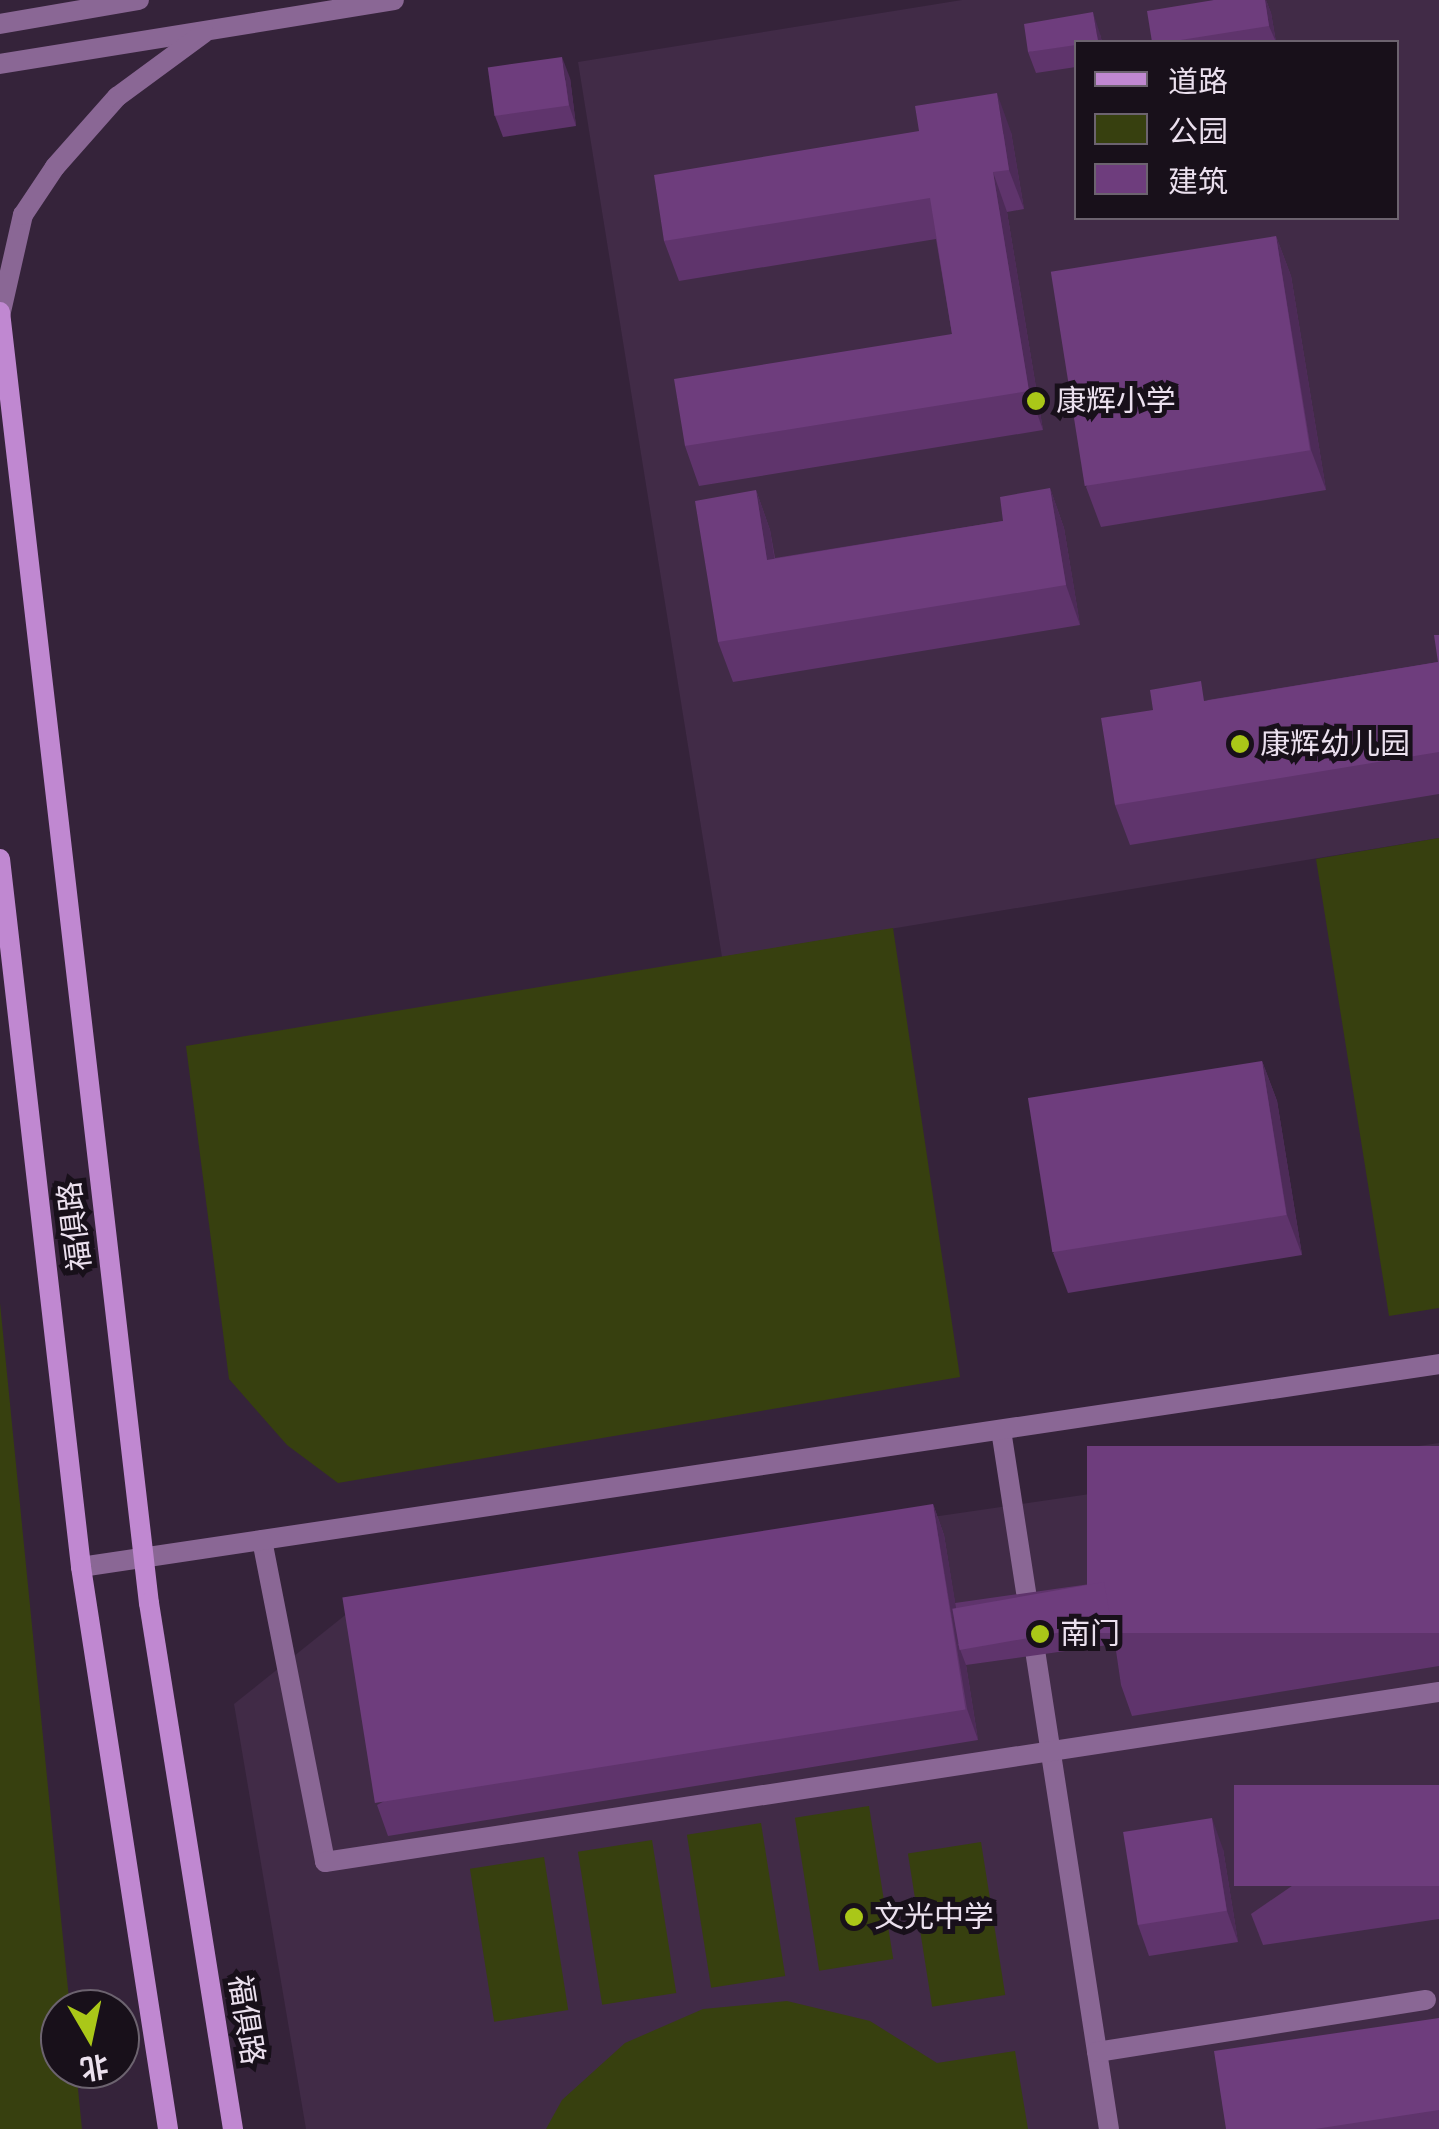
<!DOCTYPE html>
<html>
<head>
<meta charset="utf-8">
<style>
	body { margin:0 }
	#map { position:relative; width:1439px; height:2129px; overflow:hidden; background:#35233a; font-family:Arial,"Noto Sans SC",sans-serif }
	div>[style] { position:absolute }
	[style*='--x'] { left:calc(var(--x)*1px); top:calc(var(--y)*1px); width:calc(var(--w)*1px); rotate:calc(var(--a)*1deg) }
	.built>* { inset:0; background:#412b47 }
	.green>* { inset:0; background:#37400f; transform-origin:0 0 }
	.minor>* { height:20px; margin:-10px; padding:0 10px; transform-origin:10px; border-radius:10px; background:#8a6795 }
	.tertiary>* { height:20px; margin:-10px; padding:0 10px; transform-origin:10px; border-radius:10px; background:#8a6795 }
	.secondary>* { height:20px; margin:-10px; padding:0 10px; transform-origin:10px; border-radius:10px; background:#c088d1 }
	.wall>* { inset:0; background:#5f346c }
	.shaded-wall>* { inset:0; background:#4d2b58 }
	.building>* { inset:0; background:#6e3d7d; transform-origin:0 0 }
	.dots>* { width:28px; height:28px; translate:-50% -50%; box-sizing:border-box; border:5px solid #18101a; border-radius:50% }
	span { translate:-50% -50%; white-space:nowrap; text-align:center; line-height:1.15; -webkit-text-stroke:10px #18101a; paint-order:stroke }
	.poi-label { font-size:30px; color:#ebe0ee }
	.left { translate:0 -50%; text-align:left }
	.street-label { font-size:30px; color:#ebe0ee }
	.legend { position:absolute; left:1074px; top:40px; width:325px; height:180px; box-sizing:border-box; background:#18101a; border:2px solid #6c636f; margin:0; padding:12px 18px; list-style:none; font-size:30px; color:#ebe0ee }
	.legend li { display:flex; align-items:center; gap:20px; height:50px }
	.legend b { width:50px; border:2px solid #6c636f }
	.north { position:absolute; left:40px; top:1989px; width:100px; height:100px; box-sizing:border-box; background:#18101a; border:2px solid #6c636f; border-radius:50%; rotate:171deg; font-size:28px; font-weight:700; line-height:40px; text-align:center; color:#ebe0ee }
	.north::after { content:''; display:block; margin:auto; width:35px; height:45px; background:#aac718; clip-path:polygon(50% 0,100% 100%,50% 72%,0 100%) }
</style>
</head>
<body>
<div id="map">
	<div class="built">
		<div style="clip-path:polygon(evenodd,962px 0,1439px 0,1439px 838px,722px 957px,578px 62px,962px 0,1076px 42px,1396px 42px,1396px 218px,1076px 218px,1076px 42px)"></div>
		<div style="clip-path:polygon(1439px 1443px,1439px 2129px,306px 2129px,234px 1704px,364px 1600px)"></div>
	</div>
	<div class="green">
		<div style="clip-path:polygon(1439px 838px,1439px 1308px,1389px 1316px,1316px 859px)"></div>
		<div style="clip-path:polygon(893px 928px,960px 1377px,338px 1483px,287px 1445px,229px 1379px,186px 1046px)"></div>
		<div style="clip-path:polygon(0 1303px,70px 2009px,60px 2009px,60px 2069px,76px 2069px,82px 2129px,0 2129px)"></div>
		<div style="left:869px;top:1806px;width:155px;height:75px;rotate:81deg"></div>
		<div style="left:761px;top:1823px;width:155px;height:75px;rotate:81deg"></div>
		<div style="left:652px;top:1840px;width:155px;height:75px;rotate:81deg"></div>
		<div style="left:981px;top:1842px;width:155px;height:74px;rotate:81deg"></div>
		<div style="left:544px;top:1857px;width:155px;height:75px;rotate:81deg"></div>
		<div style="clip-path:polygon(787px 2001px,870px 2021px,937px 2063px,1015px 2051px,1028px 2129px,546px 2129px,562px 2100px,625px 2043px,703px 2009px)"></div>
	</div>
	<div class="minor">
		<div style="--x:1001;--y:1430;--w:707;--a:81.22"></div>
		<div style="--x:262;--y:1540;--w:328;--a:78.9"></div>
		<div style="--x:325;--y:1862;--w:1127;--a:-8.68"></div>
		<div style="--x:1097;--y:2052;--w:333;--a:-9"></div>
	</div>
	<div class="tertiary">
		<div style="--x:0;--y:24;--w:141;--a:-9.8"></div>
		<div style="--x:0;--y:64;--w:399;--a:-9.2"></div>
		<div style="--x:0;--y:316;--w:104;--a:-77.2"></div>
		<div style="--x:23;--y:215;--w:58;--a:-56.3"></div>
		<div style="--x:55;--y:167;--w:94;--a:-48.5"></div>
		<div style="--x:117;--y:97;--w:108;--a:-36.3"></div>
		<div style="--x:81;--y:1567;--w:1373;--a:-8.5"></div>
	</div>
	<div class="secondary">
		<div style="--x:0;--y:312;--w:1300;--a:83.42"></div>
		<div style="--x:149;--y:1603;--w:533;--a:80.93"></div>
		<div style="--x:0;--y:859;--w:713;--a:83.47"></div>
		<div style="--x:81;--y:1567;--w:569;--a:81.2"></div>
	</div>
	<div class="wall">
		<div style="clip-path:polygon(1214px 0,1266px 0,1271px 13px,1276px 42px,1152px 42px)"></div>
		<div style="clip-path:polygon(1100px 34px,1102px 42px,1076px 42px,1076px 67px,1036px 73px,1028px 52px)"></div>
		<div style="clip-path:polygon(570px 78px,576px 126px,503px 137px,495px 116px)"></div>
		<div style="clip-path:polygon(1011px 132px,1024px 209px,1007px 212px,1043px 430px,699px 486px,685px 446px,952px 334px,936px 239px,679px 281px,664px 241px)"></div>
		<div style="clip-path:polygon(1276px 236px,1291px 276px,1326px 490px,1101px 527px,1086px 487px)"></div>
		<div style="clip-path:polygon(1050px 488px,1064px 528px,1080px 625px,733px 682px,718px 642px,756px 490px,770px 530px,775px 558px,1003px 521px)"></div>
		<div style="clip-path:polygon(1439px 635px,1439px 794px,1130px 845px,1115px 805px,1208px 700px,1438px 662px)"></div>
		<div style="clip-path:polygon(1262px 1061px,1277px 1101px,1302px 1255px,1068px 1293px,1053px 1253px)"></div>
		<div style="clip-path:polygon(1439px 1446px,1439px 1666px,1132px 1716px,1121px 1685px,1115px 1644px,966px 1665px,978px 1740px,388px 1836px,377px 1805px,933px 1504px,944px 1535px,955px 1603px,1104px 1582px)"></div>
		<div style="clip-path:polygon(1439px 1785px,1439px 1919px,1263px 1945px,1251px 1914px)"></div>
		<div style="clip-path:polygon(1223px 1849px,1238px 1942px,1149px 1956px,1138px 1925px)"></div>
		<div style="clip-path:polygon(1439px 2018px,1439px 2129px,1226px 2129px)"></div>
	</div>
	<div class="shaded-wall">
		<div style="clip-path:polygon(1265px 0,1266px 0,1271px 13px,1276px 42px,1269px 26px)"></div>
		<div style="clip-path:polygon(1093px 12px,1100px 34px,1102px 42px,1098px 42px)"></div>
		<div style="clip-path:polygon(562px 57px,570px 78px,576px 126px,569px 105px)"></div>
		<div style="clip-path:polygon(997px 93px,1011px 132px,1024px 209px,1009px 170px)"></div>
		<div style="clip-path:polygon(993px 172px,1007px 212px,1043px 430px,1029px 391px)"></div>
		<div style="clip-path:polygon(1276px 236px,1291px 276px,1326px 490px,1311px 450px)"></div>
		<div style="clip-path:polygon(1050px 488px,1064px 528px,1080px 625px,1066px 585px)"></div>
		<div style="clip-path:polygon(756px 490px,770px 530px,781px 600px,767px 560px)"></div>
		<div style="clip-path:polygon(1262px 1061px,1277px 1101px,1302px 1255px,1287px 1215px)"></div>
		<div style="clip-path:polygon(933px 1504px,944px 1535px,962px 1644px,958px 1644px,966px 1665px,978px 1740px,967px 1709px)"></div>
		<div style="clip-path:polygon(1212px 1818px,1223px 1849px,1238px 1942px,1227px 1911px)"></div>
	</div>
	<div class="building">
		<div style="clip-path:polygon(1214px 0,1265px 0,1269px 26px,1168px 42px,1152px 42px,1147px 11px)"></div>
		<div style="clip-path:polygon(1093px 12px,1098px 41px,1076px 42px,1076px 45px,1028px 52px,1024px 24px)"></div>
		<div style="left:562px;top:57px;width:49px;height:75px;rotate:82deg"></div>
		<div style="clip-path:polygon(997px 93px,1009px 170px,993px 172px,1029px 391px,685px 446px,674px 379px,952px 334px,930px 198px,664px 241px,654px 175px,919px 131px,915px 106px)"></div>
		<div style="left:1276px;top:236px;width:217px;height:228px;rotate:81deg"></div>
		<div style="clip-path:polygon(1050px 488px,1066px 585px,718px 642px,695px 501px,756px 490px,767px 560px,1003px 521px,1000px 497px)"></div>
		<div style="clip-path:polygon(1434px 635px,1439px 635px,1439px 752px,1115px 805px,1101px 718px,1153px 710px,1150px 690px,1201px 681px,1204px 701px,1438px 662px)"></div>
		<div style="left:1262px;top:1061px;width:156px;height:237px;rotate:81deg"></div>
		<div style="left:1439px;top:1446px;width:187px;height:352px;rotate:90deg"></div>
		<div style="left:933px;top:1504px;width:208px;height:598px;rotate:81deg"></div>
		<div style="left:1104px;top:1582px;width:42px;height:154px;rotate:80deg"></div>
		<div style="left:1439px;top:1785px;width:101px;height:205px;rotate:90deg"></div>
		<div style="left:1212px;top:1818px;width:94px;height:90px;rotate:81deg"></div>
		<div style="clip-path:polygon(1439px 2018px,1439px 2110px,1315px 2129px,1226px 2129px,1214px 2051px)"></div>
	</div>
	<div class="dots">
		<div style="left:1036px;top:401px;background:#aac718"></div>
		<div style="left:1240px;top:744px;background:#aac718"></div>
		<div style="left:1040px;top:1634px;background:#aac718"></div>
		<div style="left:854px;top:1917px;background:#aac718"></div>
	</div>
	<div class="poi-label">
		<span class="left" style="left:1056px;top:401px">康辉小学</span>
		<span class="left" style="left:1260px;top:744px">康辉幼儿园</span>
		<span class="left" style="left:1060px;top:1634px">南门</span>
		<span class="left" style="left:874px;top:1917px">文光中学</span>
	</div>
	<div class="street-label">
		<span style="left:75px;top:1226px;rotate:-97deg">福俱路</span>
		<span style="left:246px;top:2020px;rotate:81deg">福俱路</span>
	</div>
	<ul class="legend">
	<li><b style="height:12px;background:#c088d1"></b>道路</li>
	<li><b style="height:28px;background:#37400f"></b>公园</li>
	<li><b style="height:28px;background:#6e3d7d"></b>建筑</li>
	</ul>
	<div class="north">北</div>
</div>
</body>
</html>
